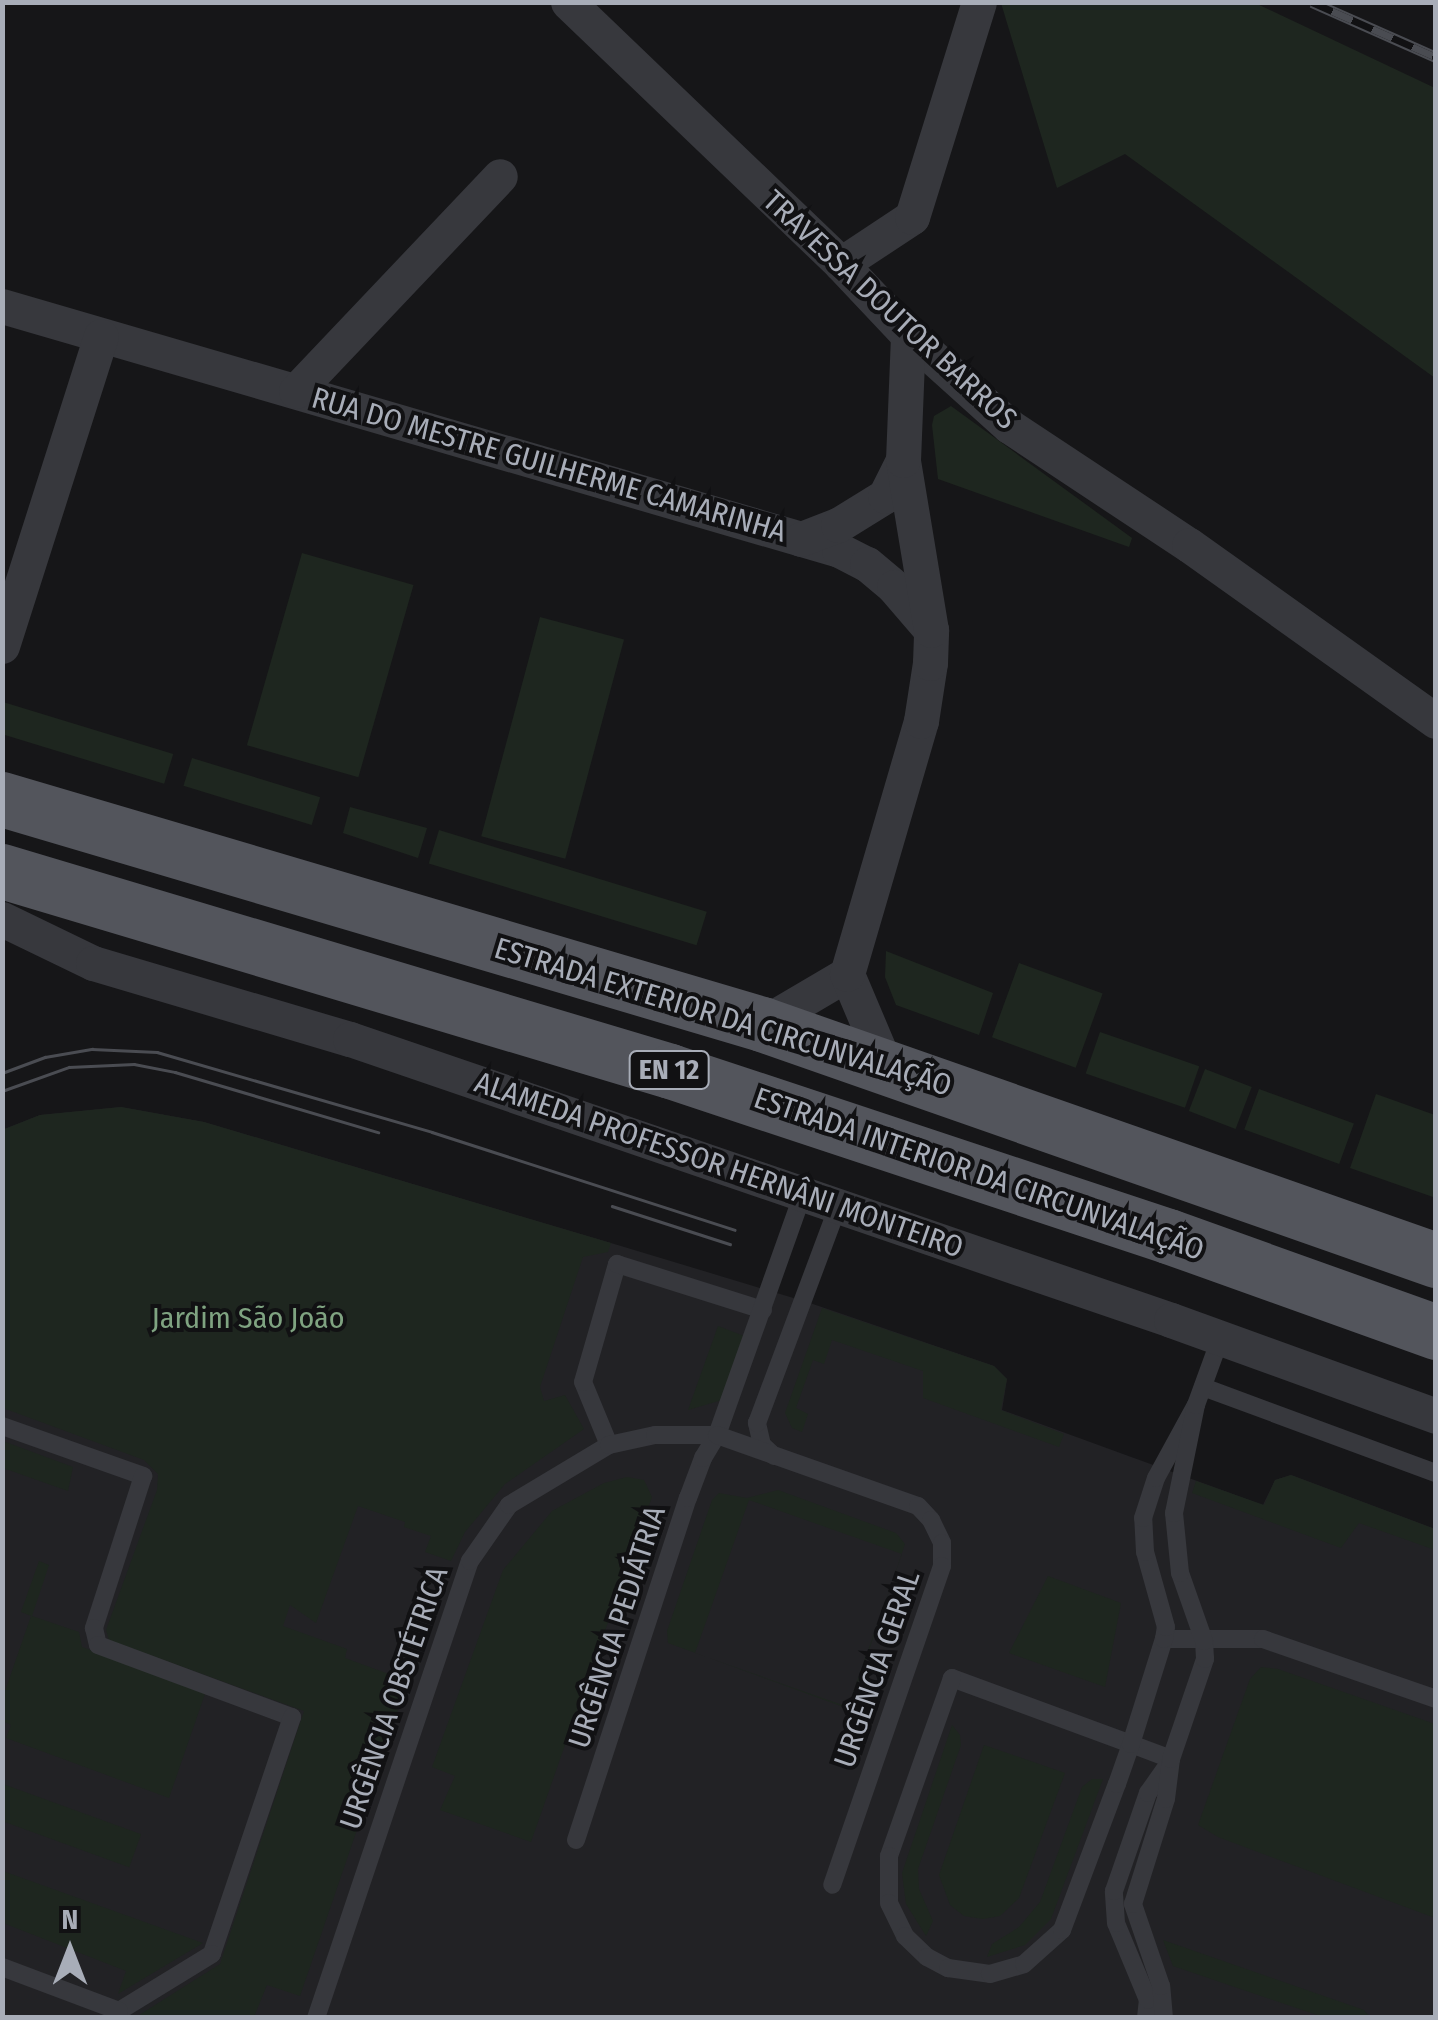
<!DOCTYPE html>
<html>
<head>
<meta charset="utf-8">
<style>
	body { margin:0 }
	#map { position:relative; width:1438px; height:2020px; overflow:hidden; background:#161618; font-family:"Fira Sans Condensed",sans-serif }
	div>[style] { position:absolute }
	[style*='--x'] { left:calc(var(--x)*1px); top:calc(var(--y)*1px); width:calc(var(--w)*1px); rotate:calc(var(--a)*1deg) }
	.built>* { inset:0; background:#222225 }
	.green>* { inset:0; background:#1e261f; transform-origin:0 0 }
	.lane>* { height:18px; margin:-9px; padding:0 9px; transform-origin:9px; border-radius:9px; background:#37383d }
	.street>* { height:35px; margin:-17.5px; padding:0 17.5px; transform-origin:17.5px; border-radius:17.5px; background:#37383d }
	.primary>* { height:55px; margin:-27.5px; padding:0 27.5px; transform-origin:27.5px; border-radius:27.5px; background:#53555c }
	.tram>* { height:2.5px; margin:-1.25px; padding:0 1.25px; transform-origin:1.25px; border-radius:1.25px; background:#4a4c52 }
	.rail>* { height:11px; margin-top:-5.5px; transform-origin:0; background:repeating-linear-gradient(90deg,#111113 0 22px,#4a4c52 0 44px); box-sizing:border-box; border-block:2px solid #4a4c52 }
	span { translate:-50% -50%; white-space:nowrap; text-align:center; line-height:1.15; -webkit-text-stroke:8px #111113; paint-order:stroke }
	.shield-label span { padding:2px 8px; background:#111113; border:2px solid; border-radius:8px; -webkit-text-stroke-width:0 }
	.shield-label { font-size:28px; color:#a8adb8; font-weight:700 }
	.street-label { font-size:30px; color:#a8adb8 }
	.park-label { font-size:30px; color:#7fa381 }
	.frame { position:absolute; inset:0; border:5px solid #a8adb8; pointer-events:none }
	.north { position:absolute; left:20px; top:1900px; width:100px; height:100px; -webkit-text-stroke:8px #111113; paint-order:stroke; rotate:0deg; font-size:28px; font-weight:700; line-height:40px; text-align:center; color:#a8adb8 }
	.north::after { content:''; display:block; margin:auto; width:35px; height:45px; background:#a8adb8; clip-path:polygon(50% 0,100% 100%,50% 72%,0 100%) }
</style>
</head>
<body>
<div id="map">
	<div class="built">
		<div style="clip-path:polygon(121px 1107px,204px 1122px,611px 1243px,810px 1303px,994px 1366px,1007px 1379px,1002px 1410px,1263px 1505px,1275px 1480px,1291px 1475px,1435px 1529px,1435px 2017px,3px 2018px,2px 1130px,40px 1115px)"></div>
	</div>
	<div class="green">
		<div style="clip-path:polygon(1001px 3px,1255px 3px,1435px 88px,1435px 378px,1125px 154px,1057px 188px)"></div>
		<div style="clip-path:polygon(951px 406px,1132px 538px,1129px 547px,938px 479px,932px 425px,934px 416px)"></div>
		<div style="left:302px;top:553px;width:116px;height:200px;rotate:16deg"></div>
		<div style="left:540px;top:617px;width:87px;height:227px;rotate:15deg"></div>
		<div style="left:3px;top:702px;width:178px;height:31px;rotate:17deg"></div>
		<div style="left:192px;top:758px;width:134px;height:29px;rotate:17deg"></div>
		<div style="clip-path:polygon(350px 807px,427px 828px,418px 858px,343px 833px)"></div>
		<div style="left:439px;top:830px;width:280px;height:35px;rotate:17deg"></div>
		<div style="clip-path:polygon(886px 951px,993px 993px,979px 1035px,896px 1005px,885px 977px)"></div>
		<div style="left:1019px;top:963px;width:89px;height:79px;rotate:20deg"></div>
		<div style="left:1100px;top:1032px;width:105px;height:44px;rotate:19deg"></div>
		<div style="left:1205px;top:1069px;width:50px;height:45px;rotate:21deg"></div>
		<div style="left:1259px;top:1089px;width:101px;height:43px;rotate:20deg"></div>
		<div style="clip-path:polygon(1376px 1094px,1435px 1115px,1433px 1197px,1350px 1168px)"></div>
		<div style="clip-path:polygon(121px 1107px,204px 1122px,611px 1243px,608px 1252px,583px 1257px,540px 1387px,544px 1401px,565px 1395px,584px 1429px,505px 1484px,465px 1532px,451px 1561px,425px 1552px,431px 1536px,404px 1527px,405px 1522px,358px 1506px,316px 1623px,290px 1605px,283px 1626px,347px 1649px,345px 1658px,408px 1681px,300px 1996px,267px 1985px,254px 2017px,136px 2017px,220px 1964px,304px 1711px,109px 1640px,106px 1630px,157px 1490px,158px 1474px,144px 1460px,3px 1408px,2px 1130px,40px 1115px)"></div>
		<div style="clip-path:polygon(822px 1308px,994px 1366px,1007px 1379px,1001px 1410px,1064px 1434px,1059px 1447px,923px 1398px,923px 1371px,832px 1340px,824px 1364px,813px 1360px,796px 1408px,808px 1414px,802px 1432px,792px 1428px,785px 1413px)"></div>
		<div style="clip-path:polygon(718px 1326px,744px 1336px,722px 1400px,688px 1410px)"></div>
		<div style="clip-path:polygon(3px 1441px,73px 1467px,68px 1491px,3px 1468px)"></div>
		<div style="clip-path:polygon(1291px 1475px,1435px 1529px,1435px 1550px,1359px 1523px,1341px 1548px,1192px 1493px,1196px 1481px,1264px 1505px,1275px 1480px)"></div>
		<div style="clip-path:polygon(627px 1477px,644px 1480px,652px 1497px,531px 1842px,440px 1810px,455px 1776px,432px 1767px,503px 1570px,552px 1511px,604px 1483px)"></div>
		<div style="clip-path:polygon(evenodd,778px 1490px,896px 1533px,905px 1544px,849px 1709px,668px 1643px,667px 1631px,712px 1500px,719px 1493px,747px 1498px,778px 1490px,749px 1500px,902px 1554px,848px 1707px,695px 1653px,749px 1500px)"></div>
		<div style="clip-path:polygon(39px 1561px,49px 1565px,32px 1616px,79px 1632px,82px 1647px,206px 1691px,169px 1798px,6px 1738px,11px 1725px,3px 1721px,3px 1697px,31px 1616px,21px 1612px)"></div>
		<div style="clip-path:polygon(1048px 1576px,1121px 1603px,1105px 1687px,1009px 1653px)"></div>
		<div style="clip-path:polygon(1261px 1667px,1278px 1669px,1435px 1724px,1435px 1918px,1218px 1837px,1198px 1825px,1250px 1679px)"></div>
		<div style="clip-path:polygon(952px 1725px,960px 1735px,961px 1745px,918px 1869px,919px 1889px,933px 1921px,926px 1936px,906px 1904px,902px 1873px)"></div>
		<div style="clip-path:polygon(984px 1745px,1065px 1773px,1019px 1898px,1000px 1916px,983px 1919px,964px 1916px,950px 1905px,939px 1875px)"></div>
		<div style="clip-path:polygon(1092px 1779px,1103px 1779px,1051px 1919px,1025px 1945px,987px 1957px,992px 1944px,1019px 1927px,1040px 1902px,1082px 1787px)"></div>
		<div style="left:3px;top:1784px;width:147px;height:35px;rotate:20deg"></div>
		<div style="clip-path:polygon(2px 1871px,3px 1871px,203px 1943px,118px 1994px,126px 1971px,3px 1923px)"></div>
		<div style="clip-path:polygon(1163px 1940px,1364px 2010px,1370px 2017px,1323px 2017px,1173px 1966px)"></div>
	</div>
	<div class="lane">
		<div style="--x:1203;--y:1387;--w:248;--a:20.3"></div>
		<div style="--x:2;--y:1426;--w:150;--a:19.5"></div>
		<div style="--x:143;--y:1476;--w:160;--a:107.9"></div>
		<div style="--x:94;--y:1628;--w:17;--a:77"></div>
		<div style="--x:98;--y:1645;--w:207;--a:20.4"></div>
		<div style="--x:292;--y:1717;--w:250;--a:108.7"></div>
		<div style="--x:212;--y:1954;--w:109;--a:148.5"></div>
		<div style="--x:119;--y:2011;--w:125;--a:-159.4"></div>
		<div style="--x:609;--y:1445;--w:68;--a:-112.4"></div>
		<div style="--x:583;--y:1382;--w:123;--a:-73.9"></div>
		<div style="--x:617;--y:1264;--w:153;--a:17.5"></div>
		<div style="--x:774;--y:1456;--w:16;--a:-137"></div>
		<div style="--x:762;--y:1445;--w:23;--a:-103"></div>
		<div style="--x:757;--y:1423;--w:232;--a:-69.5"></div>
		<div style="--x:1164;--y:1639;--w:99;--a:0"></div>
		<div style="--x:1263;--y:1639;--w:183;--a:19.1"></div>
		<div style="--x:1171;--y:1759;--w:43;--a:-159.4"></div>
		<div style="--x:1131;--y:1744;--w:191;--a:-159.8"></div>
		<div style="--x:952;--y:1678;--w:189;--a:109.5"></div>
		<div style="--x:889;--y:1856;--w:47;--a:90"></div>
		<div style="--x:889;--y:1903;--w:37;--a:64"></div>
		<div style="--x:905;--y:1936;--w:30;--a:44"></div>
		<div style="--x:927;--y:1957;--w:24;--a:28"></div>
		<div style="--x:948;--y:1968;--w:42;--a:8.1"></div>
		<div style="--x:990;--y:1974;--w:35;--a:-16"></div>
		<div style="--x:1024;--y:1964;--w:51;--a:-41.8"></div>
		<div style="--x:1062;--y:1930;--w:156;--a:-69.4"></div>
		<div style="--x:1117;--y:1784;--w:42;--a:-70.7"></div>
		<div style="--x:1131;--y:1744;--w:110;--a:-72.6"></div>
		<div style="--x:1164;--y:1639;--w:12;--a:-81"></div>
		<div style="--x:1166;--y:1627;--w:78;--a:-105.6"></div>
		<div style="--x:1145;--y:1552;--w:34;--a:-93"></div>
		<div style="--x:1143;--y:1518;--w:42;--a:-72"></div>
		<div style="--x:1156;--y:1478;--w:83;--a:-61.3"></div>
		<div style="--x:576;--y:1840;--w:360;--a:-71.9"></div>
		<div style="--x:688;--y:1498;--w:43;--a:-69.4"></div>
		<div style="--x:703;--y:1458;--w:27;--a:-59"></div>
		<div style="--x:717;--y:1435;--w:256;--a:-70.4"></div>
		<div style="--x:316;--y:2018;--w:482;--a:-71.4"></div>
		<div style="--x:470;--y:1561;--w:68;--a:-55.1"></div>
		<div style="--x:509;--y:1505;--w:117;--a:-31"></div>
		<div style="--x:609;--y:1445;--w:47;--a:-12.3"></div>
		<div style="--x:655;--y:1435;--w:62;--a:0"></div>
		<div style="--x:717;--y:1435;--w:213;--a:19.5"></div>
		<div style="--x:918;--y:1506;--w:19;--a:47"></div>
		<div style="--x:931;--y:1520;--w:25;--a:64"></div>
		<div style="--x:942;--y:1543;--w:23;--a:90"></div>
		<div style="--x:942;--y:1566;--w:337;--a:109"></div>
		<div style="--x:1146;--y:2018;--w:18;--a:-84"></div>
		<div style="--x:1148;--y:2000;--w:83;--a:-112.6"></div>
		<div style="--x:1116;--y:1923;--w:32;--a:-94"></div>
		<div style="--x:1114;--y:1891;--w:104;--a:-70.9"></div>
		<div style="--x:1148;--y:1793;--w:35;--a:-55"></div>
		<div style="--x:1164;--y:2018;--w:32;--a:-95"></div>
		<div style="--x:1161;--y:1986;--w:87;--a:-108.9"></div>
		<div style="--x:1133;--y:1904;--w:110;--a:-72.6"></div>
		<div style="--x:1166;--y:1799;--w:40;--a:-82.9"></div>
		<div style="--x:1171;--y:1759;--w:106;--a:-71.2"></div>
		<div style="--x:1205;--y:1659;--w:18;--a:-93"></div>
		<div style="--x:1204;--y:1641;--w:72;--a:-109.4"></div>
		<div style="--x:1180;--y:1573;--w:60;--a:-95.7"></div>
		<div style="--x:1174;--y:1513;--w:110;--a:-78.5"></div>
		<div style="--x:1196;--y:1405;--w:70;--a:-70"></div>
	</div>
	<div class="street">
		<div style="--x:568;--y:2;--w:378;--a:43.8"></div>
		<div style="--x:841;--y:264;--w:98;--a:46.7"></div>
		<div style="--x:908;--y:335;--w:136;--a:42"></div>
		<div style="--x:1009;--y:426;--w:216;--a:33.5"></div>
		<div style="--x:1189;--y:545;--w:303;--a:35.5"></div>
		<div style="--x:841;--y:264;--w:85;--a:-33.5"></div>
		<div style="--x:912;--y:217;--w:225;--a:-72.7"></div>
		<div style="--x:2;--y:306;--w:872;--a:16.25"></div>
		<div style="--x:839;--y:550;--w:31;--a:27"></div>
		<div style="--x:867;--y:564;--w:35;--a:40"></div>
		<div style="--x:894;--y:587;--w:57;--a:49.3"></div>
		<div style="--x:296;--y:391;--w:296;--a:-46.5"></div>
		<div style="--x:801;--y:539;--w:40;--a:-21"></div>
		<div style="--x:838;--y:525;--w:55;--a:-31.7"></div>
		<div style="--x:885;--y:496;--w:40;--a:-63.4"></div>
		<div style="--x:2;--y:646;--w:325;--a:-72.3"></div>
		<div style="--x:2;--y:919;--w:101;--a:25.8"></div>
		<div style="--x:93;--y:963;--w:268;--a:16.5"></div>
		<div style="--x:350;--y:1039;--w:868;--a:18.89"></div>
		<div style="--x:1171;--y:1320;--w:282;--a:19.9"></div>
		<div style="--x:762;--y:1024;--w:99;--a:-30.5"></div>
		<div style="--x:885;--y:1064;--w:98;--a:-112.9"></div>
		<div style="--x:847;--y:974;--w:264;--a:-73.7"></div>
		<div style="--x:921;--y:721;--w:59;--a:-81.2"></div>
		<div style="--x:930;--y:663;--w:33;--a:-88"></div>
		<div style="--x:931;--y:630;--w:172;--a:-99.4"></div>
		<div style="--x:903;--y:460;--w:125;--a:-87.7"></div>
	</div>
	<div class="primary">
		<div style="--x:2;--y:799;--w:793;--a:16.49"></div>
		<div style="--x:762;--y:1024;--w:714;--a:19.3"></div>
		<div style="--x:2;--y:871;--w:697;--a:16.67"></div>
		<div style="--x:670;--y:1071;--w:525;--a:18.33"></div>
		<div style="--x:1168;--y:1236;--w:285;--a:19.7"></div>
	</div>
	<div class="tram">
		<div style="--x:2;--y:1073;--w:46;--a:-20.4"></div>
		<div style="--x:45;--y:1057;--w:48;--a:-9.7"></div>
		<div style="--x:92;--y:1049;--w:65;--a:2.6"></div>
		<div style="--x:157;--y:1052;--w:286;--a:16.2"></div>
		<div style="--x:432;--y:1132;--w:318;--a:17.9"></div>
		<div style="--x:2;--y:1091;--w:71;--a:-19.7"></div>
		<div style="--x:69;--y:1067;--w:65;--a:-2.6"></div>
		<div style="--x:134;--y:1064;--w:42;--a:11"></div>
		<div style="--x:175;--y:1072;--w:212;--a:16.5"></div>
		<div style="--x:612;--y:1206;--w:124;--a:17.9"></div>
	</div>
	<div class="rail">
		<div style="--x:1312;--y:2;--w:136;--a:23.9"></div>
	</div>
	<div class="shield-label">
		<span style="left:669px;top:1070px">EN 12</span>
	</div>
	<div class="street-label">
		<span style="left:890px;top:310px;rotate:43deg">TRAVESSA DOUTOR BARROS</span>
		<span style="left:549px;top:465px;rotate:16deg">RUA DO MESTRE GUILHERME CAMARINHA</span>
		<span style="left:723px;top:1017px;rotate:17deg">ESTRADA EXTERIOR DA CIRCUNVALAÇÃO</span>
		<span style="left:719px;top:1165px;rotate:19deg">ALAMEDA PROFESSOR HERNÂNI MONTEIRO</span>
		<span style="left:979px;top:1174px;rotate:19deg">ESTRADA INTERIOR DA CIRCUNVALAÇÃO</span>
		<span style="left:617px;top:1627px;rotate:-72deg">URGÊNCIA PEDIÁTRIA</span>
		<span style="left:877px;top:1669px;rotate:-71deg">URGÊNCIA GERAL</span>
		<span style="left:394px;top:1698px;rotate:-71deg">URGÊNCIA OBSTÉTRICA</span>
	</div>
	<div class="park-label">
		<span style="left:248px;top:1318px">Jardim São João</span>
	</div>
	<div class="frame"></div>
	<div class="north">N</div>
</div>
</body>
</html>
